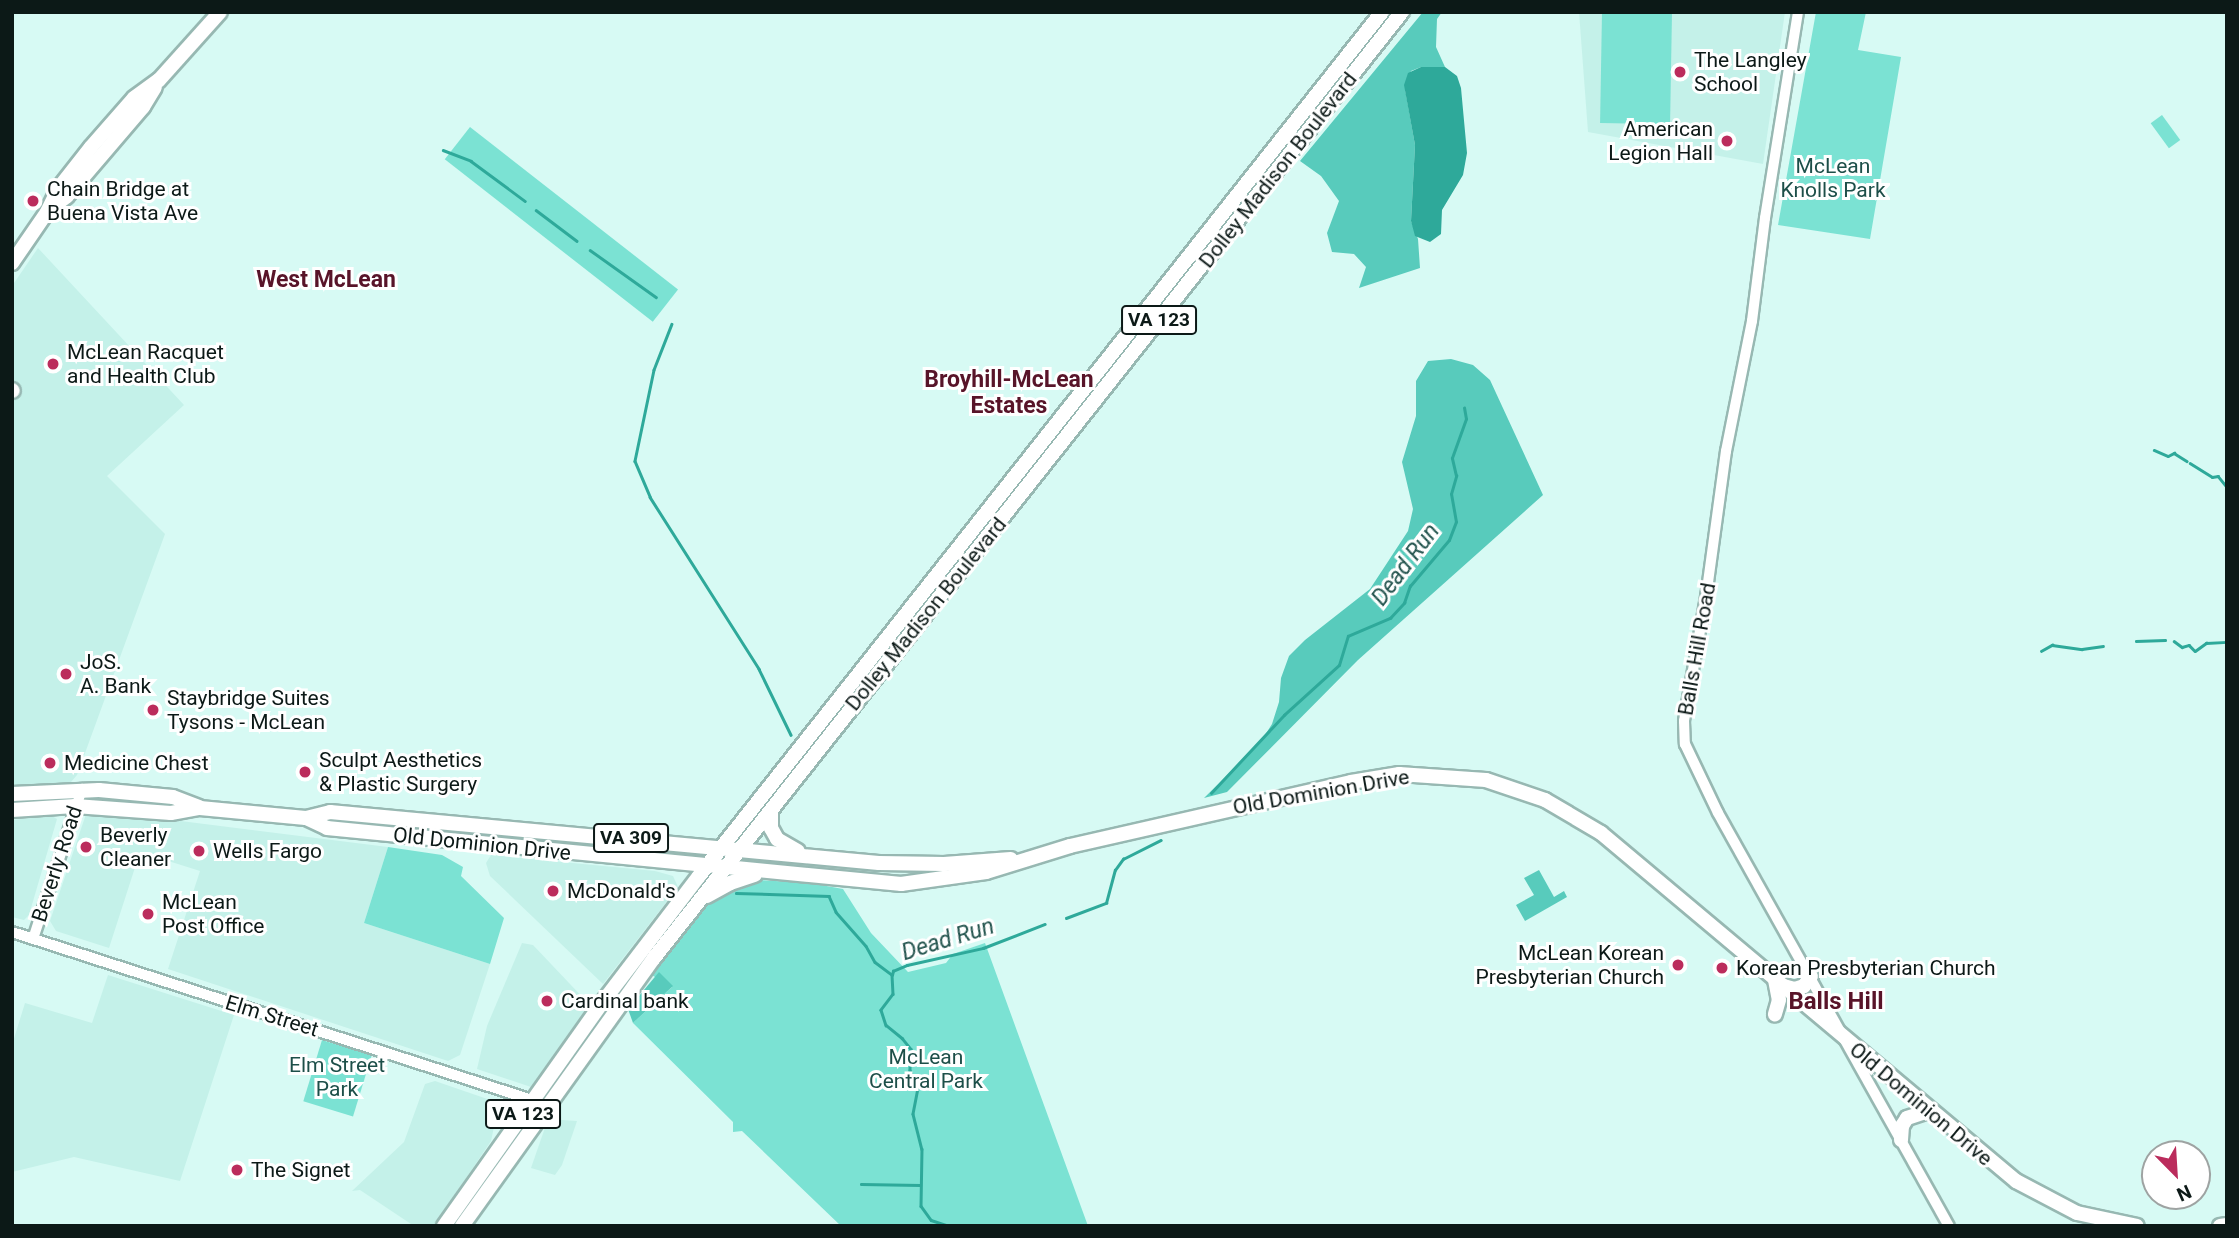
<!DOCTYPE html>
<html>
<head>
<meta charset="utf-8">
<style>
	body { margin:0 }
	#map { position:relative; width:2239px; height:1238px; overflow:hidden; background:#d7faf4; font-family:Roboto,sans-serif }
	div>[style] { position:absolute }
	[style*='--x'] { left:calc(var(--x)*1px); top:calc(var(--y)*1px); width:calc(var(--w)*1px); rotate:calc(var(--a)*1deg) }
	.built>* { inset:0; background:#c4f1e9 }
	.green>* { inset:0; background:#7be2d3; transform-origin:0 0 }
	.forest>* { inset:0; background:#58cbbc }
	.water>* { inset:0; background:#2ea99a }
	.stream>* { height:2.5px; margin:-1.25px; padding:0 1.25px; transform-origin:1.25px; border-radius:1.25px; background:#2ea99a }
	.roads { filter:drop-shadow(2px 0 #97b8b2) drop-shadow(-2px 0 #97b8b2) drop-shadow(0 2px #97b8b2) drop-shadow(0 -2px #97b8b2) }
	.minor>* { height:10px; margin:-5px; padding:0 5px; transform-origin:5px; border-radius:5px; background:#fff }
	.major>* { height:14px; margin:-7px; padding:0 7px; transform-origin:7px; border-radius:7px; background:#fff }
	.dots>* { width:19px; height:19px; translate:-50% -50%; box-sizing:border-box; border:4px solid #fff; border-radius:50% }
	span { translate:-50% -50%; white-space:nowrap; text-align:center; line-height:1.15; -webkit-text-stroke:6px #fff; paint-order:stroke }
	.shield-label span { padding:2px 5px; background:#fff; border:2px solid; border-radius:5px; -webkit-text-stroke-width:0 }
	.shield-label { font-size:19px; color:#0c1917; font-weight:700 }
	.poi-label { font-size:21px; color:#0c1917 }
	.left { translate:0 -50%; text-align:left }
	.right { translate:-100% -50%; text-align:right }
	.park-label { font-size:21px; color:#1d4f49 }
	.street-label { font-size:21px; color:#0c1917 }
	.neighbourhood-label { font-size:23px; color:#581429; font-weight:700 }
	.water-label { font-size:23px; color:#23544e; font-style:italic }
	.quarter-label { font-size:24px; color:#581429; font-weight:700 }
	.frame { position:absolute; inset:0; border:14px solid #0c1917; pointer-events:none }
	.north { position:absolute; left:2141px; top:1140px; width:70px; height:70px; box-sizing:border-box; background:#fff; border:2px solid #9ea3a2; border-radius:50%; rotate:156deg; font-size:19px; font-weight:700; line-height:28px; text-align:center; color:#0c1917 }
	.north::after { content:''; display:block; margin:auto; width:24px; height:32px; background:#bb2c5c; clip-path:polygon(50% 0,100% 100%,50% 72%,0 100%) }
</style>
</head>
<body>
<div id="map">
	<div class="built">
		<div style="clip-path:polygon(1579px 12px,1785px 12px,1763px 164px,1588px 132px)"></div>
		<div style="clip-path:polygon(38px 248px,184px 405px,107px 476px,165px 534px,77px 775px,71px 782px,12px 790px,12px 286px)"></div>
		<div style="clip-path:polygon(86px 814px,157px 818px,388px 847px,364px 923px,490px 964px,460px 1055px,448px 1061px,168px 969px,200px 871px,140px 852px,109px 948px,56px 931px,50px 921px)"></div>
		<div style="clip-path:polygon(50px 815px,57px 819px,29px 915px,24px 920px,12px 917px,12px 820px)"></div>
		<div style="clip-path:polygon(491px 855px,655px 871px,673px 876px,678px 887px,603px 984px,490px 876px,486px 863px)"></div>
		<div style="clip-path:polygon(522px 943px,533px 945px,588px 1003px,587px 1015px,570px 1042px,531px 1087px,477px 1069px,487px 1026px)"></div>
		<div style="clip-path:polygon(108px 975px,234px 1015px,180px 1181px,74px 1157px,12px 1172px,12px 1045px,25px 1003px,92px 1023px)"></div>
		<div style="clip-path:polygon(435px 1081px,499px 1103px,491px 1141px,434px 1226px,414px 1226px,360px 1190px,352px 1191px,404px 1142px,425px 1084px)"></div>
		<div style="clip-path:polygon(548px 1119px,577px 1121px,562px 1165px,555px 1175px,531px 1168px)"></div>
	</div>
	<div class="green">
		<div style="left:1602px;top:12px;width:70px;height:111px;rotate:1deg"></div>
		<div style="clip-path:polygon(1816px 12px,1866px 12px,1858px 50px,1901px 57px,1870px 239px,1778px 225px)"></div>
		<div style="left:2162px;top:115px;width:31px;height:14px;rotate:54deg"></div>
		<div style="left:470px;top:127px;width:264px;height:41px;rotate:38deg"></div>
		<div style="clip-path:polygon(388px 847px,442px 855px,463px 867px,461px 876px,504px 918px,490px 964px,364px 923px)"></div>
		<div style="clip-path:polygon(741px 879px,810px 883px,843px 889px,871px 933px,908px 972px,946px 963px,953px 954px,985px 943px,1088px 1226px,841px 1226px,742px 1131px,733px 1132px,733px 1122px,633px 1023px,672px 987px,650px 974px,709px 902px)"></div>
		<div style="left:322px;top:1040px;width:52px;height:64px;rotate:17deg"></div>
	</div>
	<div class="forest">
		<div style="clip-path:polygon(1423px 12px,1442px 12px,1437px 19px,1436px 47px,1445px 67px,1421px 67px,1411px 71px,1405px 89px,1415px 145px,1411px 221px,1418px 239px,1420px 268px,1359px 288px,1366px 267px,1354px 254px,1332px 252px,1327px 233px,1339px 201px,1321px 176px,1300px 161px)"></div>
		<div style="clip-path:polygon(1451px 359px,1473px 365px,1490px 380px,1543px 495px,1358px 660px,1227px 792px,1204px 798px,1260px 743px,1272px 724px,1279px 702px,1281px 678px,1289px 656px,1305px 640px,1370px 589px,1408px 531px,1413px 509px,1402px 462px,1416px 416px,1416px 381px,1428px 361px)"></div>
		<div style="clip-path:polygon(1539px 870px,1554px 897px,1564px 891px,1567px 897px,1525px 921px,1516px 905px,1534px 895px,1524px 878px)"></div>
		<div style="clip-path:polygon(659px 972px,673px 986px,633px 1023px,628px 1009px)"></div>
	</div>
	<div class="water">
		<div style="clip-path:polygon(1421px 67px,1445px 67px,1457px 76px,1461px 88px,1467px 153px,1463px 175px,1442px 210px,1441px 234px,1430px 242px,1415px 236px,1411px 221px,1415px 145px,1404px 85px,1408px 73px)"></div>
	</div>
	<div class="stream">
		<div style="--x:443;--y:150;--w:30;--a:21"></div>
		<div style="--x:471;--y:161;--w:67;--a:36.5"></div>
		<div style="--x:536;--y:210;--w:51;--a:37.1"></div>
		<div style="--x:590;--y:250;--w:81;--a:35.5"></div>
		<div style="--x:672;--y:324;--w:49;--a:111.4"></div>
		<div style="--x:654;--y:370;--w:93;--a:101.8"></div>
		<div style="--x:635;--y:461;--w:39;--a:67"></div>
		<div style="--x:650;--y:497;--w:204;--a:57.6"></div>
		<div style="--x:759;--y:669;--w:73;--a:64.1"></div>
		<div style="--x:2154;--y:450;--w:15;--a:23"></div>
		<div style="--x:2168;--y:456;--w:7;--a:-27"></div>
		<div style="--x:2174;--y:453;--w:15;--a:32"></div>
		<div style="--x:2190;--y:463;--w:26;--a:32"></div>
		<div style="--x:2212;--y:477;--w:6;--a:-9"></div>
		<div style="--x:2218;--y:476;--w:14;--a:51"></div>
		<div style="--x:2136;--y:641;--w:29;--a:-2"></div>
		<div style="--x:2174;--y:641;--w:10;--a:37"></div>
		<div style="--x:2182;--y:647;--w:7;--a:-16"></div>
		<div style="--x:2189;--y:645;--w:8;--a:45"></div>
		<div style="--x:2195;--y:651;--w:14;--a:-36"></div>
		<div style="--x:2206;--y:643;--w:21;--a:-3"></div>
		<div style="--x:2041;--y:651;--w:13;--a:-29"></div>
		<div style="--x:2052;--y:645;--w:30;--a:8"></div>
		<div style="--x:2082;--y:649;--w:21;--a:-8"></div>
		<div style="--x:1211;--y:793;--w:107;--a:-46.9"></div>
		<div style="--x:1284;--y:715;--w:74;--a:-42.3"></div>
		<div style="--x:1339;--y:665;--w:30;--a:-73"></div>
		<div style="--x:1348;--y:636;--w:46;--a:-23.2"></div>
		<div style="--x:1390;--y:618;--w:21;--a:-47"></div>
		<div style="--x:1404;--y:603;--w:18;--a:-71"></div>
		<div style="--x:1410;--y:586;--w:60;--a:-49.7"></div>
		<div style="--x:1449;--y:540;--w:19;--a:-69"></div>
		<div style="--x:1456;--y:522;--w:28;--a:-100"></div>
		<div style="--x:1451;--y:494;--w:19;--a:-74"></div>
		<div style="--x:1456;--y:476;--w:18;--a:-103"></div>
		<div style="--x:1452;--y:458;--w:41;--a:-70.3"></div>
		<div style="--x:1466;--y:419;--w:11;--a:-100"></div>
		<div style="--x:736;--y:893;--w:93;--a:1.8"></div>
		<div style="--x:829;--y:896;--w:17;--a:66"></div>
		<div style="--x:836;--y:912;--w:45;--a:48.6"></div>
		<div style="--x:866;--y:946;--w:18;--a:61"></div>
		<div style="--x:875;--y:962;--w:21;--a:37"></div>
		<div style="--x:1066;--y:918;--w:43;--a:-20.6"></div>
		<div style="--x:1106;--y:903;--w:34;--a:-75"></div>
		<div style="--x:1115;--y:870;--w:14;--a:-54"></div>
		<div style="--x:1123;--y:859;--w:42;--a:-26.6"></div>
		<div style="--x:892;--y:975;--w:19;--a:87"></div>
		<div style="--x:893;--y:994;--w:20;--a:127"></div>
		<div style="--x:881;--y:1010;--w:16;--a:72"></div>
		<div style="--x:886;--y:1025;--w:21;--a:39"></div>
		<div style="--x:902;--y:1038;--w:14;--a:51"></div>
		<div style="--x:911;--y:1049;--w:21;--a:93"></div>
		<div style="--x:910;--y:1070;--w:20;--a:66"></div>
		<div style="--x:918;--y:1088;--w:26;--a:101"></div>
		<div style="--x:913;--y:1114;--w:36;--a:76"></div>
		<div style="--x:922;--y:1149;--w:57;--a:91"></div>
		<div style="--x:921;--y:1206;--w:17;--a:54"></div>
		<div style="--x:931;--y:1220;--w:20;--a:18"></div>
		<div style="--x:892;--y:975;--w:4;--a:-76"></div>
		<div style="--x:893;--y:971;--w:15;--a:-23"></div>
		<div style="--x:907;--y:965;--w:78;--a:-12.6"></div>
		<div style="--x:983;--y:948;--w:66;--a:-21.2"></div>
		<div style="--x:861;--y:1184;--w:59;--a:1"></div>
	</div>
	<div class="roads">
		<div class="minor">
			<div style="--x:1798;--y:12;--w:209;--a:99.1"></div>
			<div style="--x:1765;--y:218;--w:104;--a:97.2"></div>
			<div style="--x:1752;--y:321;--w:133;--a:101.3"></div>
			<div style="--x:1726;--y:451;--w:147;--a:97.8"></div>
			<div style="--x:1706;--y:597;--w:126;--a:100.1"></div>
			<div style="--x:1684;--y:721;--w:23;--a:88"></div>
			<div style="--x:1685;--y:744;--w:76;--a:64.4"></div>
			<div style="--x:1718;--y:813;--w:473;--a:60.8"></div>
			<div style="--x:12;--y:932;--w:546;--a:17.9"></div>
			<div style="--x:33;--y:939;--w:158;--a:-71.9"></div>
		</div>
		<div class="major">
			<div style="--x:50;--y:209;--w:21;--a:-37"></div>
			<div style="--x:67;--y:196;--w:117;--a:-49.5"></div>
			<div style="--x:143;--y:107;--w:23;--a:-59"></div>
			<div style="--x:12;--y:263;--w:62;--a:-55.5"></div>
			<div style="--x:47;--y:212;--w:25;--a:-64"></div>
			<div style="--x:58;--y:189;--w:53;--a:-51.8"></div>
			<div style="--x:91;--y:147;--w:65;--a:-48.7"></div>
			<div style="--x:134;--y:98;--w:31;--a:-36"></div>
			<div style="--x:159;--y:80;--w:91;--a:-48.1"></div>
			<div style="--x:12;--y:390;--w:1;--a:45"></div>
			<div style="--x:12;--y:794;--w:87;--a:-2.6"></div>
			<div style="--x:99;--y:790;--w:74;--a:5.4"></div>
			<div style="--x:173;--y:797;--w:28;--a:21"></div>
			<div style="--x:12;--y:810;--w:63;--a:-3.6"></div>
			<div style="--x:75;--y:806;--w:96;--a:4.2"></div>
			<div style="--x:171;--y:813;--w:29;--a:-10"></div>
			<div style="--x:200;--y:808;--w:106;--a:5.4"></div>
			<div style="--x:306;--y:818;--w:25;--a:-14"></div>
			<div style="--x:330;--y:812;--w:551;--a:5.31"></div>
			<div style="--x:879;--y:863;--w:65;--a:0.9"></div>
			<div style="--x:944;--y:864;--w:67;--a:-4.3"></div>
			<div style="--x:771;--y:811;--w:17;--a:90"></div>
			<div style="--x:771;--y:828;--w:13;--a:61"></div>
			<div style="--x:777;--y:839;--w:24;--a:30"></div>
			<div style="--x:306;--y:818;--w:23;--a:25"></div>
			<div style="--x:327;--y:828;--w:577;--a:5.57"></div>
			<div style="--x:901;--y:884;--w:86;--a:-8"></div>
			<div style="--x:986;--y:872;--w:88;--a:-17.2"></div>
			<div style="--x:1070;--y:846;--w:288;--a:-12.8"></div>
			<div style="--x:1351;--y:782;--w:49;--a:-9.5"></div>
			<div style="--x:1399;--y:774;--w:87;--a:3.9"></div>
			<div style="--x:1486;--y:780;--w:62;--a:18.7"></div>
			<div style="--x:1545;--y:800;--w:65;--a:30.5"></div>
			<div style="--x:1601;--y:833;--w:542;--a:39.98"></div>
			<div style="--x:2016;--y:1181;--w:69;--a:27.7"></div>
			<div style="--x:2077;--y:1213;--w:61;--a:12.2"></div>
			<div style="--x:707;--y:896;--w:26;--a:-29"></div>
			<div style="--x:730;--y:883;--w:26;--a:-18"></div>
			<div style="--x:1775;--y:980;--w:20;--a:79"></div>
			<div style="--x:1779;--y:1000;--w:15;--a:106"></div>
			<div style="--x:1780;--y:985;--w:16;--a:15"></div>
			<div style="--x:1795;--y:989;--w:9;--a:-18"></div>
			<div style="--x:1804;--y:986;--w:12;--a:-55"></div>
			<div style="--x:1901;--y:1140;--w:14;--a:-86"></div>
			<div style="--x:1902;--y:1126;--w:9;--a:-58"></div>
			<div style="--x:1907;--y:1118;--w:23;--a:-18"></div>
			<div style="--x:444;--y:1226;--w:273;--a:-54.7"></div>
			<div style="--x:602;--y:1003;--w:160;--a:-52.6"></div>
			<div style="--x:699;--y:876;--w:1101;--a:-51.67"></div>
			<div style="--x:462;--y:1226;--w:330;--a:-54.4"></div>
			<div style="--x:654;--y:958;--w:1206;--a:-51.67"></div>
			<div style="--x:2220;--y:1226;--w:7;--a:-8"></div>
		</div>
	</div>
	<div class="dots">
		<div style="left:1680px;top:72px;background:#bb2c5c"></div>
		<div style="left:1727px;top:141px;background:#bb2c5c"></div>
		<div style="left:33px;top:201px;background:#bb2c5c"></div>
		<div style="left:53px;top:364px;background:#bb2c5c"></div>
		<div style="left:66px;top:674px;background:#bb2c5c"></div>
		<div style="left:153px;top:710px;background:#bb2c5c"></div>
		<div style="left:50px;top:763px;background:#bb2c5c"></div>
		<div style="left:305px;top:772px;background:#bb2c5c"></div>
		<div style="left:86px;top:847px;background:#bb2c5c"></div>
		<div style="left:199px;top:851px;background:#bb2c5c"></div>
		<div style="left:553px;top:891px;background:#bb2c5c"></div>
		<div style="left:148px;top:914px;background:#bb2c5c"></div>
		<div style="left:1678px;top:965px;background:#bb2c5c"></div>
		<div style="left:1722px;top:968px;background:#bb2c5c"></div>
		<div style="left:547px;top:1001px;background:#bb2c5c"></div>
		<div style="left:237px;top:1170px;background:#bb2c5c"></div>
	</div>
	<div class="shield-label">
		<span style="left:1159px;top:320px">VA 123</span>
		<span style="left:631px;top:838px">VA 309</span>
		<span style="left:523px;top:1114px">VA 123</span>
	</div>
	<div class="poi-label">
		<span class="left" style="left:1694px;top:72px">The Langley<br>School</span>
		<span class="right" style="left:1713px;top:141px">American<br>Legion Hall</span>
		<span class="left" style="left:47px;top:201px">Chain Bridge at<br>Buena Vista Ave</span>
		<span class="left" style="left:67px;top:364px">McLean Racquet<br>and Health Club</span>
		<span class="left" style="left:80px;top:674px">JoS.<br>A. Bank</span>
		<span class="left" style="left:167px;top:710px">Staybridge Suites<br>Tysons - McLean</span>
		<span class="left" style="left:319px;top:772px">Sculpt Aesthetics<br>&amp; Plastic Surgery</span>
		<span class="left" style="left:64px;top:763px">Medicine Chest</span>
		<span class="left" style="left:100px;top:847px">Beverly<br>Cleaner</span>
		<span class="left" style="left:213px;top:851px">Wells Fargo</span>
		<span class="left" style="left:567px;top:891px">McDonald's</span>
		<span class="left" style="left:162px;top:914px">McLean<br>Post Office</span>
		<span class="right" style="left:1664px;top:965px">McLean Korean<br>Presbyterian Church</span>
		<span class="left" style="left:1736px;top:968px">Korean Presbyterian Church</span>
		<span class="left" style="left:561px;top:1001px">Cardinal bank</span>
		<span class="left" style="left:251px;top:1170px">The Signet</span>
	</div>
	<div class="park-label">
		<span style="left:1833px;top:178px">McLean<br>Knolls Park</span>
		<span style="left:926px;top:1069px">McLean<br>Central Park</span>
		<span style="left:337px;top:1077px">Elm Street<br>Park</span>
	</div>
	<div class="street-label">
		<span style="left:1278px;top:170px;rotate:-52deg">Dolley Madison Boulevard</span>
		<span style="left:926px;top:614px;rotate:-51deg">Dolley Madison Boulevard</span>
		<span style="left:1697px;top:649px;rotate:-80deg">Balls Hill Road</span>
		<span style="left:1321px;top:792px;rotate:-10deg">Old Dominion Drive</span>
		<span style="left:482px;top:844px;rotate:6deg">Old Dominion Drive</span>
		<span style="left:57px;top:864px;rotate:-72deg">Beverly Road</span>
		<span style="left:272px;top:1016px;rotate:17deg">Elm Street</span>
		<span style="left:1921px;top:1104px;rotate:40deg">Old Dominion Drive</span>
	</div>
	<div class="neighbourhood-label">
		<span style="left:326px;top:280px">West McLean</span>
		<span style="left:1009px;top:393px">Broyhill-McLean<br>Estates</span>
	</div>
	<div class="water-label">
		<span style="left:1406px;top:565px;rotate:-53deg">Dead Run</span>
		<span style="left:948px;top:940px;rotate:-17deg">Dead Run</span>
	</div>
	<div class="quarter-label">
		<span style="left:1836px;top:1002px">Balls Hill</span>
	</div>
	<div class="frame"></div>
	<div class="north">N</div>
</div>
</body>
</html>
